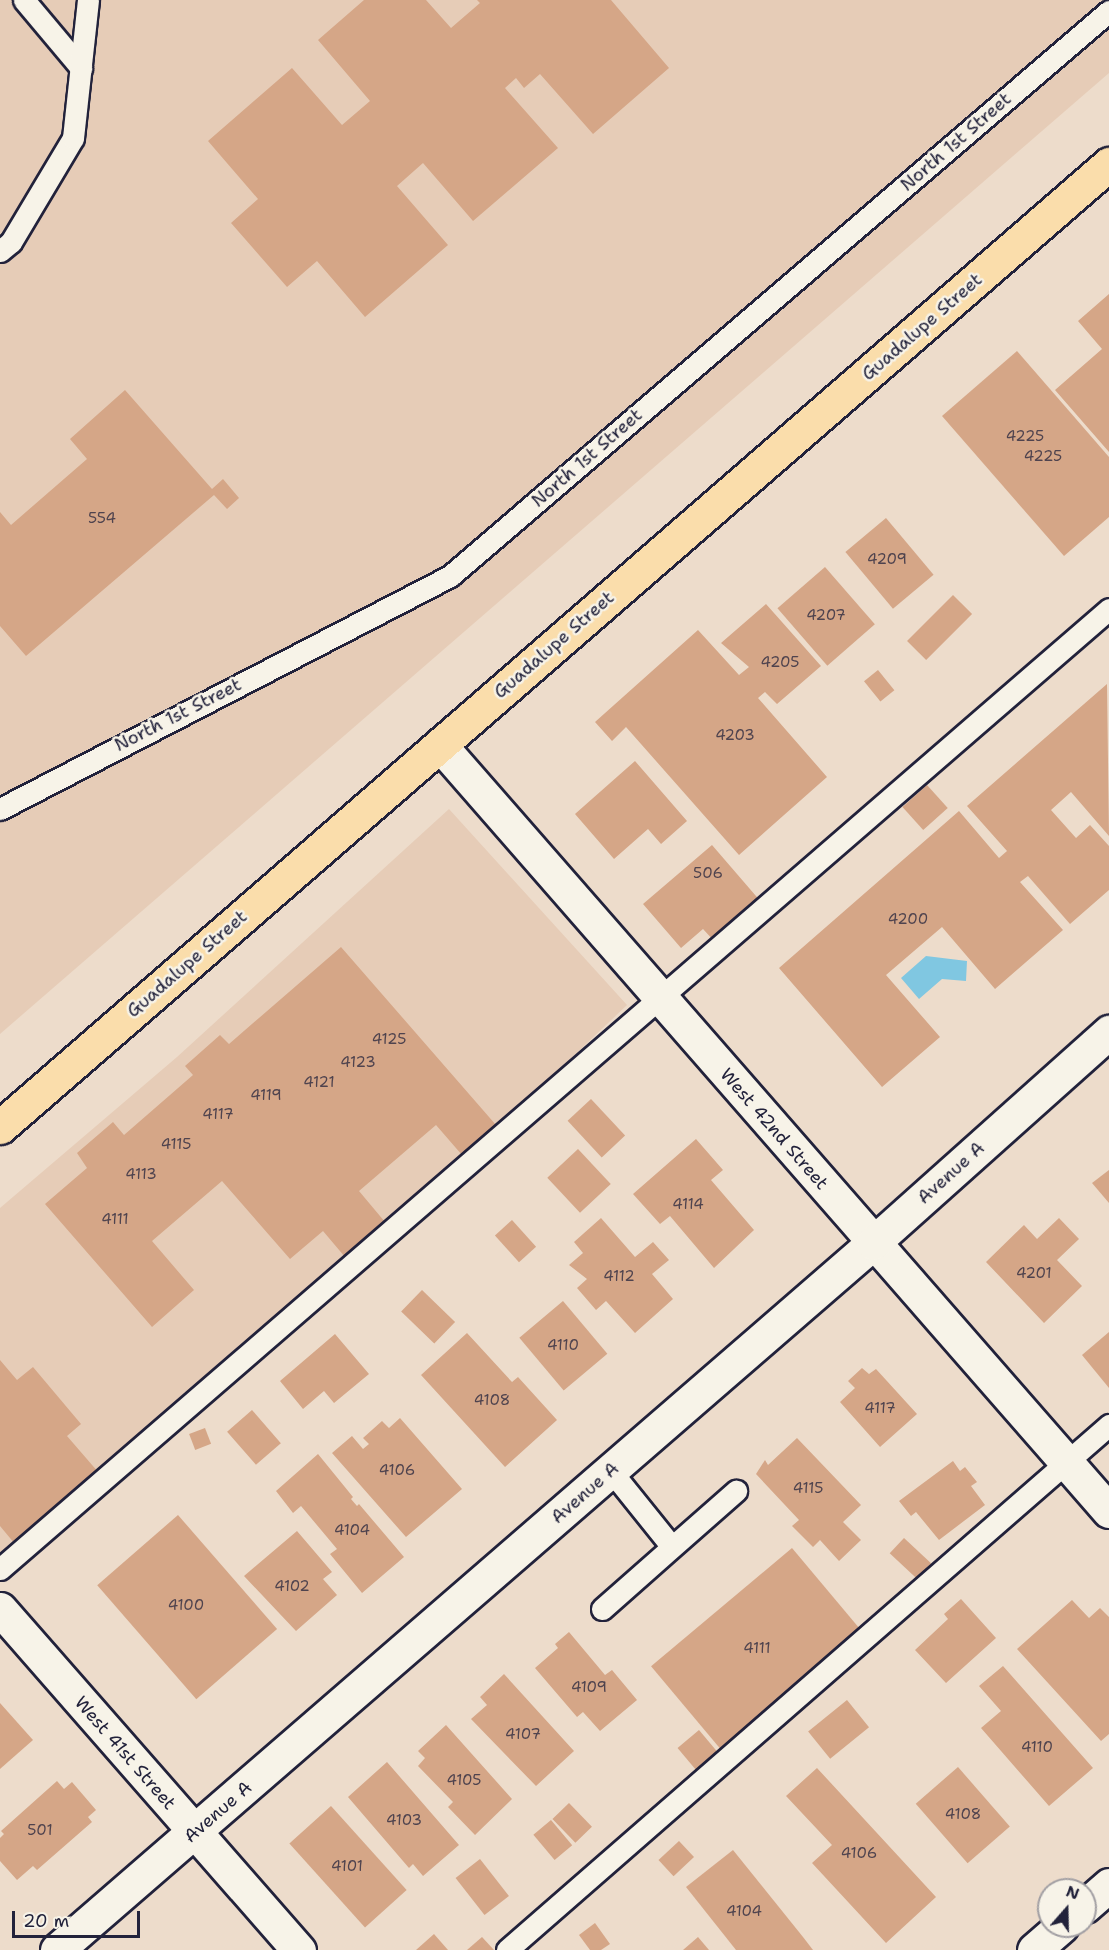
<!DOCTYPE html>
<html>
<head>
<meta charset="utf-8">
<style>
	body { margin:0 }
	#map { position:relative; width:1109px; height:1950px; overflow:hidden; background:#eddccb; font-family:"Shantell Sans",sans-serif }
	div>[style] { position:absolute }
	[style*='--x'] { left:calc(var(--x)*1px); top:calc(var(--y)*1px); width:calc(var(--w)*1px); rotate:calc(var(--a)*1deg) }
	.built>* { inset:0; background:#e6ccb7 }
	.water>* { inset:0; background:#80c7e1 }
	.building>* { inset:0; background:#d5a687; transform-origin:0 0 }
	.roads { filter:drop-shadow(2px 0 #22223b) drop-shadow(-2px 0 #22223b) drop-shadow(0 2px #22223b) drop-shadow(0 -2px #22223b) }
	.lane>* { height:21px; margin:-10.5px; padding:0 10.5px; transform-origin:10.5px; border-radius:10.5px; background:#f7f3e8 }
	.street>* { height:33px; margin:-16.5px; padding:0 16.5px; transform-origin:16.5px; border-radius:16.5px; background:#f7f3e8 }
	.primary>* { height:33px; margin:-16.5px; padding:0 16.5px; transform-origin:16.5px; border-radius:16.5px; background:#faddab }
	span { translate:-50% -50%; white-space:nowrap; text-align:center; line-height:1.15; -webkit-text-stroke:5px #f7f3e8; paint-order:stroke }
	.number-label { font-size:15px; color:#4f434e }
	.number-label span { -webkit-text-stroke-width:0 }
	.street-label { font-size:18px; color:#22223b }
	.north { position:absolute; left:1037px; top:1878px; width:60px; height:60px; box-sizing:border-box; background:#f7f3e8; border:2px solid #a29fa3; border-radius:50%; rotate:20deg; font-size:16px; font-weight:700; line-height:24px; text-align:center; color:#22223b }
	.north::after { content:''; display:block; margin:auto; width:21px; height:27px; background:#22223b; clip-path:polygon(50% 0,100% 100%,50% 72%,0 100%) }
	.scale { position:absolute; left:12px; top:1911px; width:128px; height:27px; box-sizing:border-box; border:3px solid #22223b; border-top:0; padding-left:8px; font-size:18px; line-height:21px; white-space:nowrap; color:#22223b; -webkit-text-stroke:4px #f7f3e8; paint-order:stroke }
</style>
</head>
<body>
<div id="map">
	<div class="built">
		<div style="clip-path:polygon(0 0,1109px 0,1109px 73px,0 1034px)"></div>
		<div style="clip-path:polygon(449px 809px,627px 1005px,504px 1122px,6px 1559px,0 1552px,0 1208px,177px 1057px)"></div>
	</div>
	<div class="water">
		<div style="clip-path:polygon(926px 956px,967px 961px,966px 981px,942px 979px,919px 999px,901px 978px)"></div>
	</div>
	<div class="building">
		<div style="clip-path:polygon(364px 0,426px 0,451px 28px,480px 3px,477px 0,611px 0,669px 68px,593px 134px,540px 74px,524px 88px,516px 78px,505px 88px,558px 148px,473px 221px,423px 163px,397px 186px,448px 245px,365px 317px,317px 261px,287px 287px,231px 223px,258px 199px,208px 141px,292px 68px,342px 125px,370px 101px,318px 40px)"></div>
		<div style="clip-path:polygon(1109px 294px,1109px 452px,1055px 390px,1102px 349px,1078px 321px)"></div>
		<div style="clip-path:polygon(1017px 351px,1109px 457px,1109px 517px,1064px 556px,942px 416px)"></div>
		<div style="clip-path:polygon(125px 390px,212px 489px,223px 479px,239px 498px,227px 509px,214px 495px,26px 656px,0 626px,0 512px,11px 525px,87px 459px,70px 439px)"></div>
		<div style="left:886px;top:518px;width:74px;height:53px;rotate:50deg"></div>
		<div style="left:825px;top:567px;width:76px;height:63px;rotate:49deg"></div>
		<div style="left:953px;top:595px;width:27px;height:65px;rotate:45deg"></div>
		<div style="clip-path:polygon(766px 604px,821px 666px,777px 704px,765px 692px,758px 698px,827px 777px,739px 855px,626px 727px,612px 741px,595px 722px,698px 630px,739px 675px,749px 667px,721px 643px)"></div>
		<div style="left:878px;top:670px;width:26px;height:18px;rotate:51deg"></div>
		<div style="clip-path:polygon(1107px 684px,1109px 836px,1071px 792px,1051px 810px,1076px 838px,1090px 825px,1109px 846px,1109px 890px,1070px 924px,1028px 876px,1020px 882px,1063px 930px,995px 989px,942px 927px,886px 975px,940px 1037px,882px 1087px,779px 968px,959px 811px,999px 858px,1007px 851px,967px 806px)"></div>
		<div style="clip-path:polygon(635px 761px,687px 821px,661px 844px,648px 829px,614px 859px,575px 814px)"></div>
		<div style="left:927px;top:785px;width:31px;height:33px;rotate:48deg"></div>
		<div style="clip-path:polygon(712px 845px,762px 903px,715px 942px,703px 929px,681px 948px,643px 904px)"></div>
		<div style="clip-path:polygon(341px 947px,496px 1125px,462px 1155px,436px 1125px,359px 1191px,385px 1222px,345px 1257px,323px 1231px,290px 1259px,222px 1181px,152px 1241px,194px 1290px,152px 1327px,45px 1204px,87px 1168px,77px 1153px,113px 1122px,124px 1135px,193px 1075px,185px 1066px,220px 1035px,229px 1044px)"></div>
		<div style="left:591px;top:1099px;width:50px;height:32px;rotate:47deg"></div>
		<div style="clip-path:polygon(696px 1139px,723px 1170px,711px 1180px,754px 1230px,714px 1268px,670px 1216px,660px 1224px,633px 1194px)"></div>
		<div style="left:578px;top:1149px;width:48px;height:42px;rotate:47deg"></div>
		<div style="clip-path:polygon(1109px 1170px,1109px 1203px,1092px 1183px)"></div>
		<div style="clip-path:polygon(601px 1218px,635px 1257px,653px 1242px,669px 1260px,652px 1274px,673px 1299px,635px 1333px,606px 1301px,596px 1310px,577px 1288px,587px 1279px,569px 1265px,583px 1253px,574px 1242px)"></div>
		<div style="clip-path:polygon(1059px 1218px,1079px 1239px,1057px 1260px,1082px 1286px,1044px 1323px,986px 1262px,1024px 1225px,1037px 1239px)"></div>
		<div style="left:512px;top:1220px;width:36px;height:23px;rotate:48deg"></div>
		<div style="left:422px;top:1290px;width:46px;height:30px;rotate:44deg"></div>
		<div style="left:563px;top:1301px;width:69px;height:57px;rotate:50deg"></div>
		<div style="clip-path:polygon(1109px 1332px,1109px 1388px,1082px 1355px)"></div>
		<div style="clip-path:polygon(467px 1333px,512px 1382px,518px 1377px,557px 1420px,505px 1467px,421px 1375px)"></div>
		<div style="clip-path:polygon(335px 1334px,369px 1374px,334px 1403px,324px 1391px,303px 1409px,280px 1381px)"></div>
		<div style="clip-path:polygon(0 1360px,17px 1380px,33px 1367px,81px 1424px,67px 1436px,99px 1473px,15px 1544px,0 1526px)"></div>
		<div style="clip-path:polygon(862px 1368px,869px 1374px,876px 1369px,917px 1414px,880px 1447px,840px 1402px,855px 1388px,848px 1381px)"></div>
		<div style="left:252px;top:1410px;width:44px;height:33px;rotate:49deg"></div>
		<div style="clip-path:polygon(400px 1418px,462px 1489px,406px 1537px,332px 1453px,352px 1436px,363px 1449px,369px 1444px,363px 1438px,382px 1421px,389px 1428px)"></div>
		<div style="left:205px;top:1428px;width:17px;height:17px;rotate:69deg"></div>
		<div style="clip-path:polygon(797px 1438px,861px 1505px,843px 1522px,861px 1540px,839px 1561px,820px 1540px,813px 1547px,792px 1526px,799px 1520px,756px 1474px,765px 1460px,768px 1465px)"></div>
		<div style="clip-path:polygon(318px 1454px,353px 1497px,351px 1499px,357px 1506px,359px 1504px,404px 1557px,362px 1593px,330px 1554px,337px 1549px,301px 1506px,293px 1513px,276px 1491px)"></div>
		<div style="clip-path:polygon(953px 1461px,960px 1471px,965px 1467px,977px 1482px,971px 1486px,985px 1505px,939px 1540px,916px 1512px,911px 1516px,899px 1501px)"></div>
		<div style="left:178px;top:1515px;width:151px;height:107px;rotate:49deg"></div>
		<div style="clip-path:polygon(297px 1531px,332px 1572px,323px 1579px,337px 1595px,296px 1631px,244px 1576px)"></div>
		<div style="left:904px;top:1538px;width:37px;height:21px;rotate:43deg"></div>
		<div style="left:792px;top:1548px;width:108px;height:184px;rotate:50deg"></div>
		<div style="clip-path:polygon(961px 1599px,996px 1638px,946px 1683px,915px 1650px,948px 1619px,944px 1614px)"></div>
		<div style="clip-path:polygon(1072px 1600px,1089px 1618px,1100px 1608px,1109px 1617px,1109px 1734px,1101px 1741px,1017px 1649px)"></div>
		<div style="clip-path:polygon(569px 1632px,605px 1675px,612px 1670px,637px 1700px,600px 1731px,583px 1712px,577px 1717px,535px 1668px,558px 1648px,555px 1644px)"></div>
		<div style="clip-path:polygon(1003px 1666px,1093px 1768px,1049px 1806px,981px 1728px,1001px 1711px,979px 1686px)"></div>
		<div style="clip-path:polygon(504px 1674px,574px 1751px,536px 1786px,471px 1719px,487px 1705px,480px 1697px)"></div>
		<div style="left:847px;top:1700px;width:35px;height:50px;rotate:51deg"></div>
		<div style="clip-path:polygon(0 1703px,33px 1740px,0 1769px)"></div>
		<div style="clip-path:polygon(446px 1725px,512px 1799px,475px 1835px,448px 1807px,453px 1802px,418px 1766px,425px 1758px,418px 1751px)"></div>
		<div style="left:699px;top:1730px;width:34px;height:28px;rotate:50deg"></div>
		<div style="clip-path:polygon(387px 1762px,459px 1845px,423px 1876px,413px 1864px,409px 1868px,348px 1797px)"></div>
		<div style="left:958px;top:1767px;width:79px;height:56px;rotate:49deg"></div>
		<div style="clip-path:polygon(817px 1768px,936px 1897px,886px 1943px,812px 1863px,832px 1845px,786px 1796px)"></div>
		<div style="clip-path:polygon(57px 1781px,64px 1789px,72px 1782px,96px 1810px,88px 1817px,92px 1822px,37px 1870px,33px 1866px,17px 1880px,0 1861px,0 1838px,4px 1834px,1px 1831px)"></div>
		<div style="left:569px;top:1803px;width:33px;height:23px;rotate:46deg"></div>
		<div style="left:331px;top:1806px;width:113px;height:56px;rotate:48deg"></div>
		<div style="left:551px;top:1820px;width:33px;height:23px;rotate:50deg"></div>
		<div style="left:679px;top:1841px;width:22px;height:28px;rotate:47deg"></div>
		<div style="clip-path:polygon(733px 1850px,803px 1937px,813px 1950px,736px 1950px,686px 1887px)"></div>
		<div style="left:480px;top:1859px;width:47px;height:31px;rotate:52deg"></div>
		<div style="clip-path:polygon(595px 1923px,610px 1944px,601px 1950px,590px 1950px,579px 1935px)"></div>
		<div style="clip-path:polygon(434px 1934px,448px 1950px,416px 1950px)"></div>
		<div style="clip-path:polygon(482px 1937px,494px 1950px,467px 1950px)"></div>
		<div style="clip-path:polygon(698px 1937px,709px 1950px,683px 1950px)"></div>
	</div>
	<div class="roads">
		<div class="lane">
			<div style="--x:24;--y:0;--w:89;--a:50"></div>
			<div style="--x:0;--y:251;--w:14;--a:-39"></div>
			<div style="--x:11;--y:242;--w:121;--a:-59.2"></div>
			<div style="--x:73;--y:138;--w:139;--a:-83.8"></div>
			<div style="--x:0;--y:809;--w:507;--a:-27.37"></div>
			<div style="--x:450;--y:576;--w:868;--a:-40.61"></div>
			<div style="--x:611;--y:1471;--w:97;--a:51.2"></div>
			<div style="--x:0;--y:1569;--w:1467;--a:-40.88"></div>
			<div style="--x:602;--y:1609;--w:179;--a:-41.4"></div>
			<div style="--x:507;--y:1950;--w:799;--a:-41.09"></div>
		</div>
		<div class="street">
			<div style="--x:440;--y:745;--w:1017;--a:48.87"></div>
			<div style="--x:0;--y:1609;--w:454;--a:48.8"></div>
			<div style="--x:1085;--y:1906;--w:32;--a:-41"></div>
			<div style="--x:57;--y:1950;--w:1080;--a:-40.91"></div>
			<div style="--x:873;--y:1243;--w:317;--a:-41.8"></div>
			<div style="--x:1034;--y:1950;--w:37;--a:-41"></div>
		</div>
		<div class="primary">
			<div style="--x:0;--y:1127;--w:1469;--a:-40.97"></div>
		</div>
	</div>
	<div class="number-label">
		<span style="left:1025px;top:437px">4225</span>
		<span style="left:1043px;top:457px">4225</span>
		<span style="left:102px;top:519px">554</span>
		<span style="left:887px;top:560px">4209</span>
		<span style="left:826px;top:616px">4207</span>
		<span style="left:780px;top:663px">4205</span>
		<span style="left:735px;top:736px">4203</span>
		<span style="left:708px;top:874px">506</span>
		<span style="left:908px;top:920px">4200</span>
		<span style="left:389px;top:1040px">4125</span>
		<span style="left:358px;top:1063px">4123</span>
		<span style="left:319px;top:1083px">4121</span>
		<span style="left:266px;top:1096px">4119</span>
		<span style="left:218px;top:1115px">4117</span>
		<span style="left:176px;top:1145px">4115</span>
		<span style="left:141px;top:1175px">4113</span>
		<span style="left:688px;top:1205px">4114</span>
		<span style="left:115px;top:1220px">4111</span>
		<span style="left:1034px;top:1274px">4201</span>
		<span style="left:619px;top:1277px">4112</span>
		<span style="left:563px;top:1346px">4110</span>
		<span style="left:492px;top:1401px">4108</span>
		<span style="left:880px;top:1409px">4117</span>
		<span style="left:397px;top:1471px">4106</span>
		<span style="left:808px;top:1489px">4115</span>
		<span style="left:352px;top:1531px">4104</span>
		<span style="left:292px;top:1587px">4102</span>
		<span style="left:186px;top:1606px">4100</span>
		<span style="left:757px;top:1649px">4111</span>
		<span style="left:589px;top:1688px">4109</span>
		<span style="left:523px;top:1735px">4107</span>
		<span style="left:1037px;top:1748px">4110</span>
		<span style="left:464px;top:1781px">4105</span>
		<span style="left:963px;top:1815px">4108</span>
		<span style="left:404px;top:1821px">4103</span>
		<span style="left:40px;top:1831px">501</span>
		<span style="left:859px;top:1854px">4106</span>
		<span style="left:347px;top:1867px">4101</span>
		<span style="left:744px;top:1912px">4104</span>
	</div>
	<div class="street-label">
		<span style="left:956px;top:142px;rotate:-41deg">North 1st Street</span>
		<span style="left:922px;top:327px;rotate:-41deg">Guadalupe Street</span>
		<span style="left:587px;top:458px;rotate:-41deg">North 1st Street</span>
		<span style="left:554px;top:645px;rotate:-41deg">Guadalupe Street</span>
		<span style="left:178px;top:715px;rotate:-27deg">North 1st Street</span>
		<span style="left:187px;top:964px;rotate:-41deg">Guadalupe Street</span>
		<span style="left:774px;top:1129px;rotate:49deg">West 42nd Street</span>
		<span style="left:951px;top:1173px;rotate:-42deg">Avenue A</span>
		<span style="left:585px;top:1493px;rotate:-41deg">Avenue A</span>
		<span style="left:125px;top:1753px;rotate:49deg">West 41st Street</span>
		<span style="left:218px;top:1812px;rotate:-41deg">Avenue A</span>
	</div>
	<div class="north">N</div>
	<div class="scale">20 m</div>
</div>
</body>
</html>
